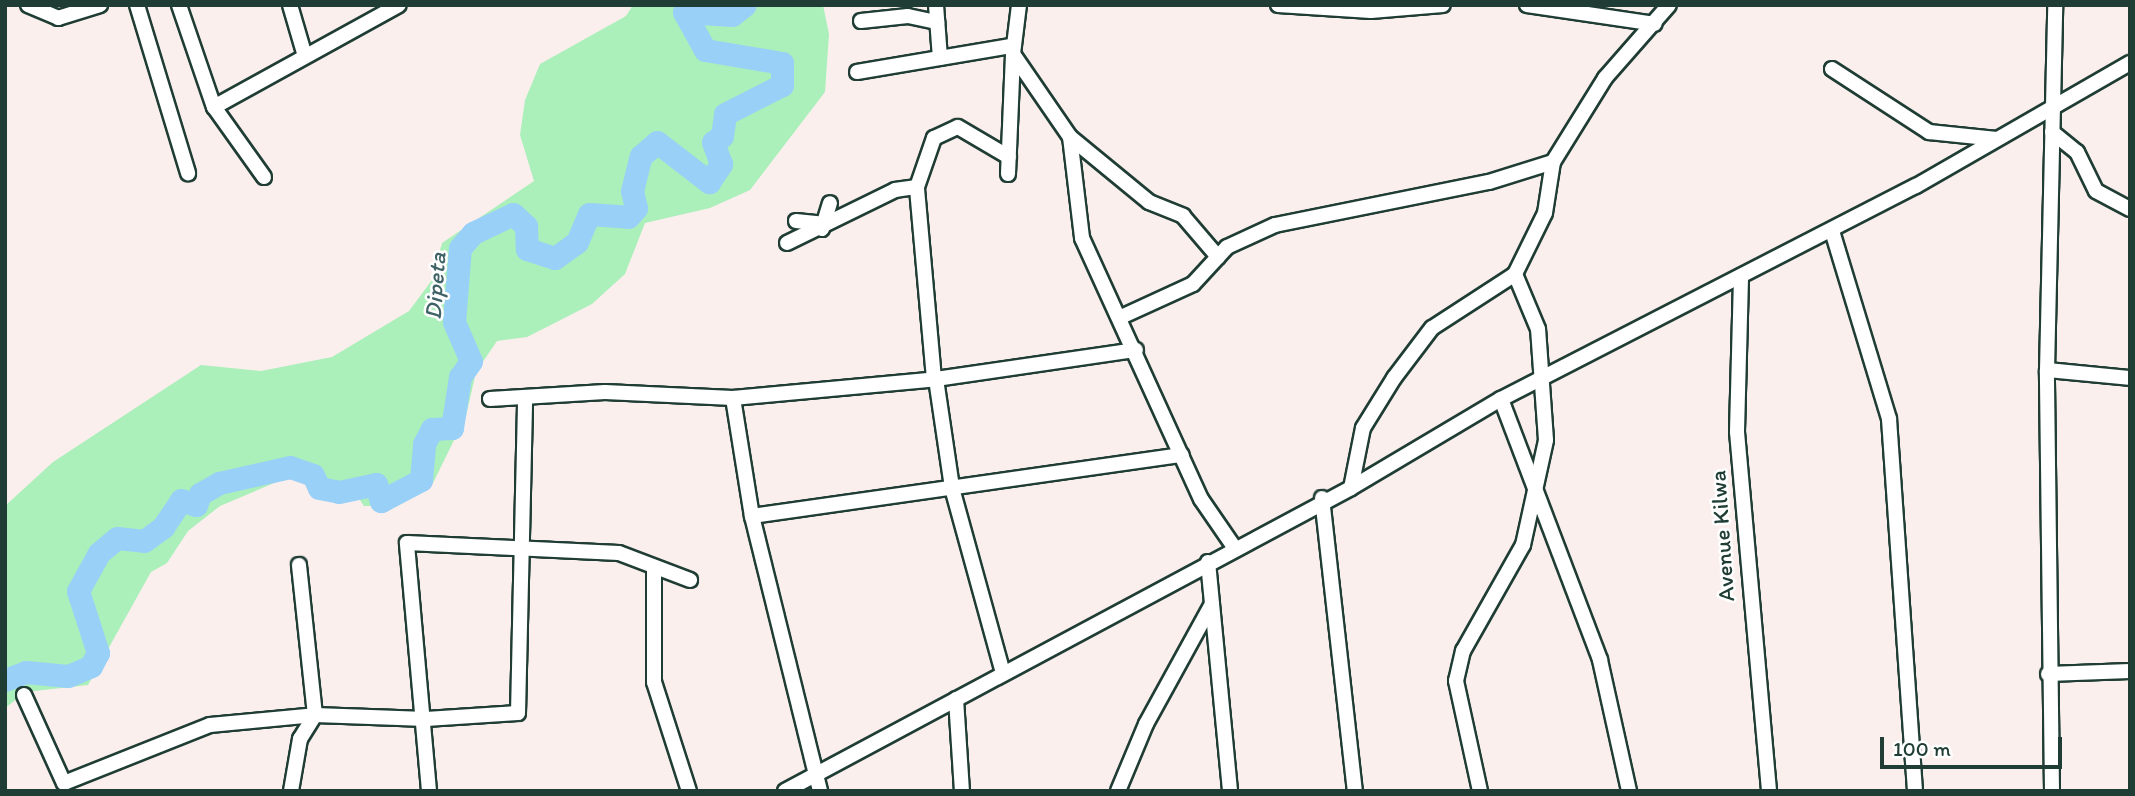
<!DOCTYPE html>
<html>
<head>
<meta charset="utf-8">
<style>
	body { margin:0 }
	#map { position:relative; width:2135px; height:796px; overflow:hidden; background:#faefed; font-family:Itim,sans-serif }
	div>[style] { position:absolute }
	[style*='--x'] { left:calc(var(--x)*1px); top:calc(var(--y)*1px); width:calc(var(--w)*1px); rotate:calc(var(--a)*1deg) }
	.green>* { inset:0; background:#abefba }
	.river>* { height:23px; margin:-11.5px; padding:0 11.5px; transform-origin:11.5px; border-radius:11.5px; background:#99d0f8 }
	.roads { filter:drop-shadow(2px 0 #1f3d34) drop-shadow(-2px 0 #1f3d34) drop-shadow(0 2px #1f3d34) drop-shadow(0 -2px #1f3d34) }
	.minor>* { height:14px; margin:-7px; padding:0 7px; transform-origin:7px; border-radius:7px; background:#fff }
	span { translate:-50% -50%; white-space:nowrap; text-align:center; line-height:1.15; -webkit-text-stroke:5px #fff; paint-order:stroke }
	.street-label { font-size:23px; color:#1f3d34 }
	.water-label { font-size:24px; color:#3e6265; font-style:italic }
	.frame { position:absolute; inset:0; border:7px solid #1f3d34; pointer-events:none }
	.scale { position:absolute; left:1880px; top:737px; width:182px; height:32px; box-sizing:border-box; border:4px solid #1f3d34; border-top:0; padding-left:9px; font-size:21px; line-height:24px; white-space:nowrap; color:#1f3d34; -webkit-text-stroke:5px #fff; paint-order:stroke }
</style>
</head>
<body>
<div id="map">
	<div class="green">
		<div style="clip-path:polygon(633px 5px,823px 5px,829px 34px,825px 92px,750px 190px,710px 208px,645px 223px,625px 274px,592px 304px,527px 337px,497px 341px,476px 372px,466px 416px,433px 483px,397px 506px,364px 506px,358px 497px,333px 502px,293px 475px,220px 506px,188px 531px,167px 563px,151px 572px,88px 685px,26px 692px,5px 708px,5px 506px,53px 462px,201px 365px,261px 371px,332px 357px,409px 311px,432px 280px,442px 243px,534px 181px,520px 135px,525px 100px,540px 64px,626px 16px)"></div>
	</div>
	<div class="river">
		<div style="--x:5;--y:680;--w:22;--a:-21"></div>
		<div style="--x:26;--y:672;--w:42;--a:5.4"></div>
		<div style="--x:68;--y:676;--w:25;--a:-23"></div>
		<div style="--x:91;--y:666;--w:15;--a:-62"></div>
		<div style="--x:98;--y:653;--w:65;--a:-107.9"></div>
		<div style="--x:78;--y:591;--w:43;--a:-61.1"></div>
		<div style="--x:99;--y:553;--w:23;--a:-40"></div>
		<div style="--x:117;--y:538;--w:27;--a:6"></div>
		<div style="--x:144;--y:541;--w:24;--a:-36"></div>
		<div style="--x:163;--y:527;--w:32;--a:-56"></div>
		<div style="--x:181;--y:500;--w:16;--a:18"></div>
		<div style="--x:196;--y:505;--w:12;--a:-70"></div>
		<div style="--x:200;--y:494;--w:22;--a:-30"></div>
		<div style="--x:219;--y:483;--w:73;--a:-12.7"></div>
		<div style="--x:290;--y:467;--w:24;--a:19"></div>
		<div style="--x:313;--y:475;--w:14;--a:65"></div>
		<div style="--x:319;--y:488;--w:20;--a:11"></div>
		<div style="--x:339;--y:492;--w:38;--a:-12"></div>
		<div style="--x:376;--y:484;--w:18;--a:74"></div>
		<div style="--x:381;--y:501;--w:45;--a:-27.7"></div>
		<div style="--x:421;--y:480;--w:36;--a:-85"></div>
		<div style="--x:424;--y:444;--w:17;--a:-62"></div>
		<div style="--x:432;--y:429;--w:20;--a:-3"></div>
		<div style="--x:452;--y:428;--w:52;--a:-81.1"></div>
		<div style="--x:460;--y:377;--w:19;--a:-55"></div>
		<div style="--x:471;--y:361;--w:43;--a:-113.6"></div>
		<div style="--x:454;--y:322;--w:74;--a:-85.4"></div>
		<div style="--x:460;--y:248;--w:20;--a:-49"></div>
		<div style="--x:473;--y:233;--w:44;--a:-25.4"></div>
		<div style="--x:513;--y:214;--w:18;--a:43"></div>
		<div style="--x:526;--y:226;--w:23;--a:88"></div>
		<div style="--x:527;--y:249;--w:29;--a:18"></div>
		<div style="--x:555;--y:258;--w:27;--a:-36"></div>
		<div style="--x:577;--y:242;--w:30;--a:-67"></div>
		<div style="--x:589;--y:214;--w:39;--a:4"></div>
		<div style="--x:628;--y:217;--w:12;--a:-48"></div>
		<div style="--x:636;--y:208;--w:17;--a:-103"></div>
		<div style="--x:632;--y:191;--w:36;--a:-76"></div>
		<div style="--x:641;--y:156;--w:21;--a:-41"></div>
		<div style="--x:657;--y:142;--w:66;--a:37.6"></div>
		<div style="--x:709;--y:182;--w:22;--a:-56"></div>
		<div style="--x:721;--y:164;--w:23;--a:-110"></div>
		<div style="--x:713;--y:142;--w:11;--a:-34"></div>
		<div style="--x:722;--y:136;--w:22;--a:-82"></div>
		<div style="--x:725;--y:114;--w:64;--a:-27"></div>
		<div style="--x:782;--y:85;--w:22;--a:-90"></div>
		<div style="--x:782;--y:63;--w:78;--a:-170.4"></div>
		<div style="--x:705;--y:50;--w:43;--a:-118.9"></div>
		<div style="--x:684;--y:12;--w:48;--a:3.6"></div>
		<div style="--x:732;--y:15;--w:16;--a:-38"></div>
	</div>
	<div class="roads">
		<div class="minor">
			<div style="--x:28;--y:5;--w:33;--a:23"></div>
			<div style="--x:58;--y:18;--w:44;--a:-17.2"></div>
			<div style="--x:137;--y:5;--w:176;--a:73.1"></div>
			<div style="--x:179;--y:5;--w:108;--a:71.1"></div>
			<div style="--x:290;--y:5;--w:50;--a:73.7"></div>
			<div style="--x:936;--y:5;--w:53;--a:85.7"></div>
			<div style="--x:1019;--y:5;--w:49;--a:97"></div>
			<div style="--x:1013;--y:54;--w:101;--a:55.5"></div>
			<div style="--x:1070;--y:137;--w:102;--a:83.2"></div>
			<div style="--x:1082;--y:238;--w:287;--a:65.5"></div>
			<div style="--x:1201;--y:499;--w:58;--a:55.5"></div>
			<div style="--x:1278;--y:5;--w:93;--a:3.7"></div>
			<div style="--x:1371;--y:11;--w:72;--a:-4.8"></div>
			<div style="--x:1527;--y:5;--w:129;--a:8.4"></div>
			<div style="--x:861;--y:21;--w:47;--a:-6.1"></div>
			<div style="--x:908;--y:16;--w:30;--a:12"></div>
			<div style="--x:1832;--y:69;--w:116;--a:33"></div>
			<div style="--x:1929;--y:132;--w:68;--a:5.9"></div>
			<div style="--x:857;--y:72;--w:156;--a:-9.6"></div>
			<div style="--x:2052;--y:132;--w:32;--a:39"></div>
			<div style="--x:2077;--y:152;--w:43;--a:64"></div>
			<div style="--x:2096;--y:191;--w:38;--a:28"></div>
			<div style="--x:1070;--y:137;--w:102;--a:39.4"></div>
			<div style="--x:1149;--y:202;--w:37;--a:22"></div>
			<div style="--x:1183;--y:216;--w:54;--a:49.5"></div>
			<div style="--x:1008;--y:174;--w:120;--a:-87.6"></div>
			<div style="--x:264;--y:177;--w:86;--a:-125.5"></div>
			<div style="--x:214;--y:107;--w:211;--a:-28.9"></div>
			<div style="--x:796;--y:221;--w:27;--a:6"></div>
			<div style="--x:822;--y:229;--w:27;--a:-73"></div>
			<div style="--x:1832;--y:231;--w:196;--a:73.1"></div>
			<div style="--x:1889;--y:419;--w:373;--a:86"></div>
			<div style="--x:787;--y:243;--w:120;--a:-26.1"></div>
			<div style="--x:895;--y:190;--w:22;--a:-8"></div>
			<div style="--x:1741;--y:278;--w:154;--a:91.5"></div>
			<div style="--x:1737;--y:432;--w:360;--a:84.9"></div>
			<div style="--x:1121;--y:317;--w:79;--a:-24.6"></div>
			<div style="--x:1193;--y:284;--w:50;--a:-47.4"></div>
			<div style="--x:1227;--y:247;--w:53;--a:-24.6"></div>
			<div style="--x:1275;--y:225;--w:218;--a:-11.4"></div>
			<div style="--x:1489;--y:182;--w:67;--a:-17.4"></div>
			<div style="--x:2047;--y:370;--w:83;--a:5.5"></div>
			<div style="--x:934;--y:379;--w:193;--a:-95.1"></div>
			<div style="--x:917;--y:187;--w:52;--a:-70.9"></div>
			<div style="--x:934;--y:138;--w:26;--a:-25"></div>
			<div style="--x:958;--y:127;--w:59;--a:30.5"></div>
			<div style="--x:936;--y:379;--w:110;--a:81.6"></div>
			<div style="--x:952;--y:488;--w:189;--a:74.6"></div>
			<div style="--x:733;--y:398;--w:120;--a:80.9"></div>
			<div style="--x:752;--y:516;--w:283;--a:76.1"></div>
			<div style="--x:490;--y:399;--w:115;--a:-3.5"></div>
			<div style="--x:605;--y:392;--w:128;--a:2.7"></div>
			<div style="--x:733;--y:398;--w:204;--a:-5.3"></div>
			<div style="--x:936;--y:379;--w:202;--a:-8.3"></div>
			<div style="--x:1501;--y:399;--w:279;--a:69.2"></div>
			<div style="--x:1600;--y:660;--w:134;--a:77.5"></div>
			<div style="--x:1351;--y:488;--w:61;--a:-78.7"></div>
			<div style="--x:1363;--y:428;--w:59;--a:-58.2"></div>
			<div style="--x:1394;--y:378;--w:63;--a:-52.8"></div>
			<div style="--x:1432;--y:328;--w:99;--a:-33"></div>
			<div style="--x:1515;--y:274;--w:68;--a:-63.8"></div>
			<div style="--x:1545;--y:213;--w:52;--a:-81.1"></div>
			<div style="--x:1553;--y:162;--w:99;--a:-58.2"></div>
			<div style="--x:1605;--y:78;--w:97;--a:-48.8"></div>
			<div style="--x:1322;--y:498;--w:295;--a:83.6"></div>
			<div style="--x:752;--y:516;--w:434;--a:-8.1"></div>
			<div style="--x:1208;--y:562;--w:230;--a:84.5"></div>
			<div style="--x:654;--y:570;--w:112;--a:90"></div>
			<div style="--x:654;--y:682;--w:114;--a:72.2"></div>
			<div style="--x:2048;--y:674;--w:82;--a:-2.1"></div>
			<div style="--x:24;--y:695;--w:97;--a:65.6"></div>
			<div style="--x:64;--y:783;--w:157;--a:-21.7"></div>
			<div style="--x:210;--y:725;--w:105;--a:-5.4"></div>
			<div style="--x:315;--y:715;--w:111;--a:2.1"></div>
			<div style="--x:426;--y:719;--w:92;--a:-3.7"></div>
			<div style="--x:518;--y:713;--w:313;--a:-88.7"></div>
			<div style="--x:956;--y:699;--w:92;--a:86.3"></div>
			<div style="--x:291;--y:791;--w:53;--a:-80.2"></div>
			<div style="--x:300;--y:739;--w:28;--a:-58"></div>
			<div style="--x:315;--y:715;--w:151;--a:-96.1"></div>
			<div style="--x:429;--y:791;--w:249;--a:-95.1"></div>
			<div style="--x:407;--y:543;--w:212;--a:2.7"></div>
			<div style="--x:619;--y:553;--w:76;--a:20.8"></div>
			<div style="--x:785;--y:791;--w:642;--a:-28.16"></div>
			<div style="--x:1351;--y:488;--w:174;--a:-30.7"></div>
			<div style="--x:1501;--y:399;--w:466;--a:-27.2"></div>
			<div style="--x:1916;--y:186;--w:247;--a:-29.9"></div>
			<div style="--x:1118;--y:791;--w:73;--a:-67.3"></div>
			<div style="--x:1146;--y:724;--w:137;--a:-61.2"></div>
			<div style="--x:1480;--y:791;--w:113;--a:-102.3"></div>
			<div style="--x:1456;--y:681;--w:31;--a:-77"></div>
			<div style="--x:1463;--y:651;--w:122;--a:-60.5"></div>
			<div style="--x:1523;--y:545;--w:107;--a:-77.6"></div>
			<div style="--x:1546;--y:440;--w:111;--a:-94.1"></div>
			<div style="--x:1538;--y:329;--w:60;--a:-112.7"></div>
			<div style="--x:2052;--y:791;--w:421;--a:-90.7"></div>
			<div style="--x:2047;--y:370;--w:365;--a:-88.7"></div>
		</div>
	</div>
	<div class="street-label">
		<span style="left:1722px;top:536px;rotate:-94deg">Avenue Kilwa</span>
	</div>
	<div class="water-label">
		<span style="left:435px;top:286px;rotate:-86deg">Dipeta</span>
	</div>
	<div class="frame"></div>
	<div class="scale">100 m</div>
</div>
</body>
</html>
